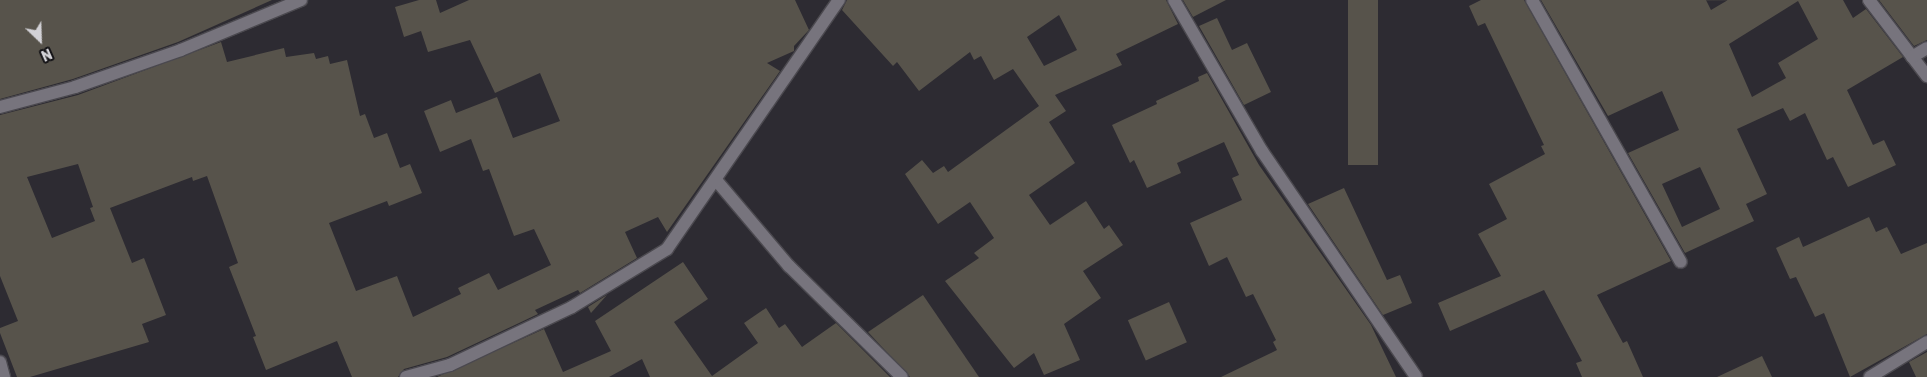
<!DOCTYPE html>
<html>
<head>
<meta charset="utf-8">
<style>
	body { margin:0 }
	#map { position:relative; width:1927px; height:377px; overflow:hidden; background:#2d2b32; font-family:Rubik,sans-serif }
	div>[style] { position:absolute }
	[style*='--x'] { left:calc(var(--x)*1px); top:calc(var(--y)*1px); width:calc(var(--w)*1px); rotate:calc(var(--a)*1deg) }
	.building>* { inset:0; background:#57534b; transform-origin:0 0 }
	.roads { filter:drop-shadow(1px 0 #4b494f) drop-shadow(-1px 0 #4b494f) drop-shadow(0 1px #4b494f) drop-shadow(0 -1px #4b494f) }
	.minor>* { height:12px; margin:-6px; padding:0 6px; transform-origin:6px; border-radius:6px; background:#77747d }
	span { translate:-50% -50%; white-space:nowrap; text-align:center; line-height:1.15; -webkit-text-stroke:4px #151417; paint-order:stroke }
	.north { position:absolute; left:15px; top:15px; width:50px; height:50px; -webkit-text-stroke:4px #151417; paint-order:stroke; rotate:156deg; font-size:14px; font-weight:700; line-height:20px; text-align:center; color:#d2d1d6 }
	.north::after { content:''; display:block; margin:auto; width:18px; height:22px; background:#d2d1d6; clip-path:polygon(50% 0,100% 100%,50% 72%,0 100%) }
</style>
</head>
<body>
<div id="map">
	<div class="building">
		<div style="clip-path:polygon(0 0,272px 0,178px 42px,73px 79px,0 99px)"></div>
		<div style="clip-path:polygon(evenodd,419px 0,436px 0,440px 13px,469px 0,795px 0,809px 30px,794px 46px,794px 51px,767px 63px,780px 71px,667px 232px,658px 217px,625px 232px,637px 258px,580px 293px,578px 290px,535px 310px,538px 314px,447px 357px,404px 369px,398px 377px,352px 377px,337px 341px,266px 370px,253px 337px,256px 336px,229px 267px,238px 263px,207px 176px,193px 181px,192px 177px,110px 208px,132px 263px,144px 258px,166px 315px,142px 324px,149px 342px,30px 377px,17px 377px,0 333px,0 328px,18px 321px,0 276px,0 115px,78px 95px,221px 42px,227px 62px,284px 48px,286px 57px,314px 53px,316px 59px,328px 56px,330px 64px,347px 60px,360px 116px,365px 114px,374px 138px,387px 133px,400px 168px,410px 164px,422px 193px,389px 206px,387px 201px,329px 223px,356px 291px,397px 276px,413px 317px,461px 294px,458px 288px,489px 273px,498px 290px,551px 265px,534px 229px,514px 236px,489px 169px,483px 171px,471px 139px,440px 152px,424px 111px,451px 100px,456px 113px,497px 97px,513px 138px,560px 121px,540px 73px,495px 93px,470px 40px,428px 52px,421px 31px,404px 37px,395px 7px,419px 0,78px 164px,93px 207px,90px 208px,95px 221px,52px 238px,27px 177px,78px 164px)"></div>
		<div style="clip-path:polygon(evenodd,847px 0,1166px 0,1178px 24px,1116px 54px,1122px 65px,1055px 95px,1066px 111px,1049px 122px,1075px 163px,1029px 195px,1050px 225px,1086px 201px,1104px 229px,1109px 225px,1123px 245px,1083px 271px,1101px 298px,1064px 324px,1080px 360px,1044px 375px,1034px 353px,1014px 368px,945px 281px,979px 258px,974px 253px,994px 238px,970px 202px,938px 224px,905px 174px,922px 160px,933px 173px,944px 166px,948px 172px,1039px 106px,1013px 69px,994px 80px,981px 56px,974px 60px,970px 52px,919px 91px,897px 62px,893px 66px,842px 10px,847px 0,1059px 15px,1077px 50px,1044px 66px,1027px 37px,1059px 15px)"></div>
		<div style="clip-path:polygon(1183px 0,1226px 0,1193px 17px)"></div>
		<div style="left:1348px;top:0;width:30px;height:165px"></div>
		<div style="clip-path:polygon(1481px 0,1524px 0,1671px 261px,1597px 295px,1623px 343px,1627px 341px,1643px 377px,1582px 377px,1576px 363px,1582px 361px,1544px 290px,1450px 331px,1438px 303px,1501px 276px,1478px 234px,1507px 219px,1489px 184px,1545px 154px,1541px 146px,1544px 145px,1485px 23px,1478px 26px,1469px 6px)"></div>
		<div style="clip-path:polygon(evenodd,1541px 0,1706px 0,1711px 10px,1728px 0,1843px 0,1853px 18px,1866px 9px,1903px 57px,1847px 90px,1873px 145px,1884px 140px,1896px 165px,1848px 187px,1833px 157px,1827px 160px,1805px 113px,1790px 121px,1783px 108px,1737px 129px,1767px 194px,1746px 204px,1754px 221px,1685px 253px,1628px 153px,1679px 130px,1662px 91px,1608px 116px,1541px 0,1798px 1px,1818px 39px,1778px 63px,1786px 78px,1752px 97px,1729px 44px,1798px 1px,1541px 0,1700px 167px,1720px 209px,1682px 227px,1662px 184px,1700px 167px)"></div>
		<div style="clip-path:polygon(1879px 0,1927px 0,1927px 40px,1914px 46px)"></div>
		<div style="clip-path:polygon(1217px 18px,1232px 50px,1247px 43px,1271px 92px,1244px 105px,1199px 26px)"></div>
		<div style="clip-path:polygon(1207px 73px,1259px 165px,1371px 325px,1396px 377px,1221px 377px,1277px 350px,1273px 342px,1276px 340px,1253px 294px,1246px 297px,1227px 257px,1209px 266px,1190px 223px,1242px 200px,1232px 178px,1239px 175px,1224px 142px,1177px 163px,1181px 173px,1147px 188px,1134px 160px,1130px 163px,1112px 125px,1157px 104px,1156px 101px,1199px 81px,1198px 77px)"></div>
		<div style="clip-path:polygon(1344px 188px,1387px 280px,1400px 275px,1412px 303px,1383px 315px,1308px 204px)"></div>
		<div style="clip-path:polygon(1869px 217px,1876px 232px,1887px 227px,1901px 254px,1927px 243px,1927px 334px,1850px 377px,1824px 313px,1815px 317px,1796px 277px,1790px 279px,1776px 248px,1799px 237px,1803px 247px)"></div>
		<div style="clip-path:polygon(683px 262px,708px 299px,674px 322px,712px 376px,758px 343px,744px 323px,766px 308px,779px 328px,785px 324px,802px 347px,836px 323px,890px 377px,650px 377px,642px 359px,609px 377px,437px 377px,544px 329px,563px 372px,611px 351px,595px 321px)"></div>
		<div style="clip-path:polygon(607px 295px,591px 313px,588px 307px)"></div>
		<div style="clip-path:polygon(923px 295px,979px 377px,910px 377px,868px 332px)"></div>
		<div style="left:1169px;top:302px;width:44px;height:45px;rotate:66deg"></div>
		<div style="clip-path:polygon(1927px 352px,1927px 377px,1916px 377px,1909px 362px)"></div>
		<div style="clip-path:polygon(1762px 356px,1772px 377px,1717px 377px)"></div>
	</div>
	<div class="roads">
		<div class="minor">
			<div style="--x:1174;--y:0;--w:175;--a:59.8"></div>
			<div style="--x:1262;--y:151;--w:273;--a:55.7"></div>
			<div style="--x:1532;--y:0;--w:301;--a:60.4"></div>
			<div style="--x:1869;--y:0;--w:96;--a:52.7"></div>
			<div style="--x:1912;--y:57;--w:17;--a:-31"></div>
			<div style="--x:0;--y:107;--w:78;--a:-14.9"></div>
			<div style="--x:75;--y:87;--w:112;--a:-19.2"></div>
			<div style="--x:181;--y:50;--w:130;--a:-22.6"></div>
			<div style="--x:716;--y:180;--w:113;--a:49.7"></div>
			<div style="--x:789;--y:266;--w:158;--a:44.5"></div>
			<div style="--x:0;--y:362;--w:16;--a:75"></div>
			<div style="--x:406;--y:377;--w:46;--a:-15.3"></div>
			<div style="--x:450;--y:365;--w:135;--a:-25.4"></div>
			<div style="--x:572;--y:307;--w:111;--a:-31.4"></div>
			<div style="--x:667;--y:249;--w:303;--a:-55.4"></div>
			<div style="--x:1870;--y:377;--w:67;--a:-31.6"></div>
		</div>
	</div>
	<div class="north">N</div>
</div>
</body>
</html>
